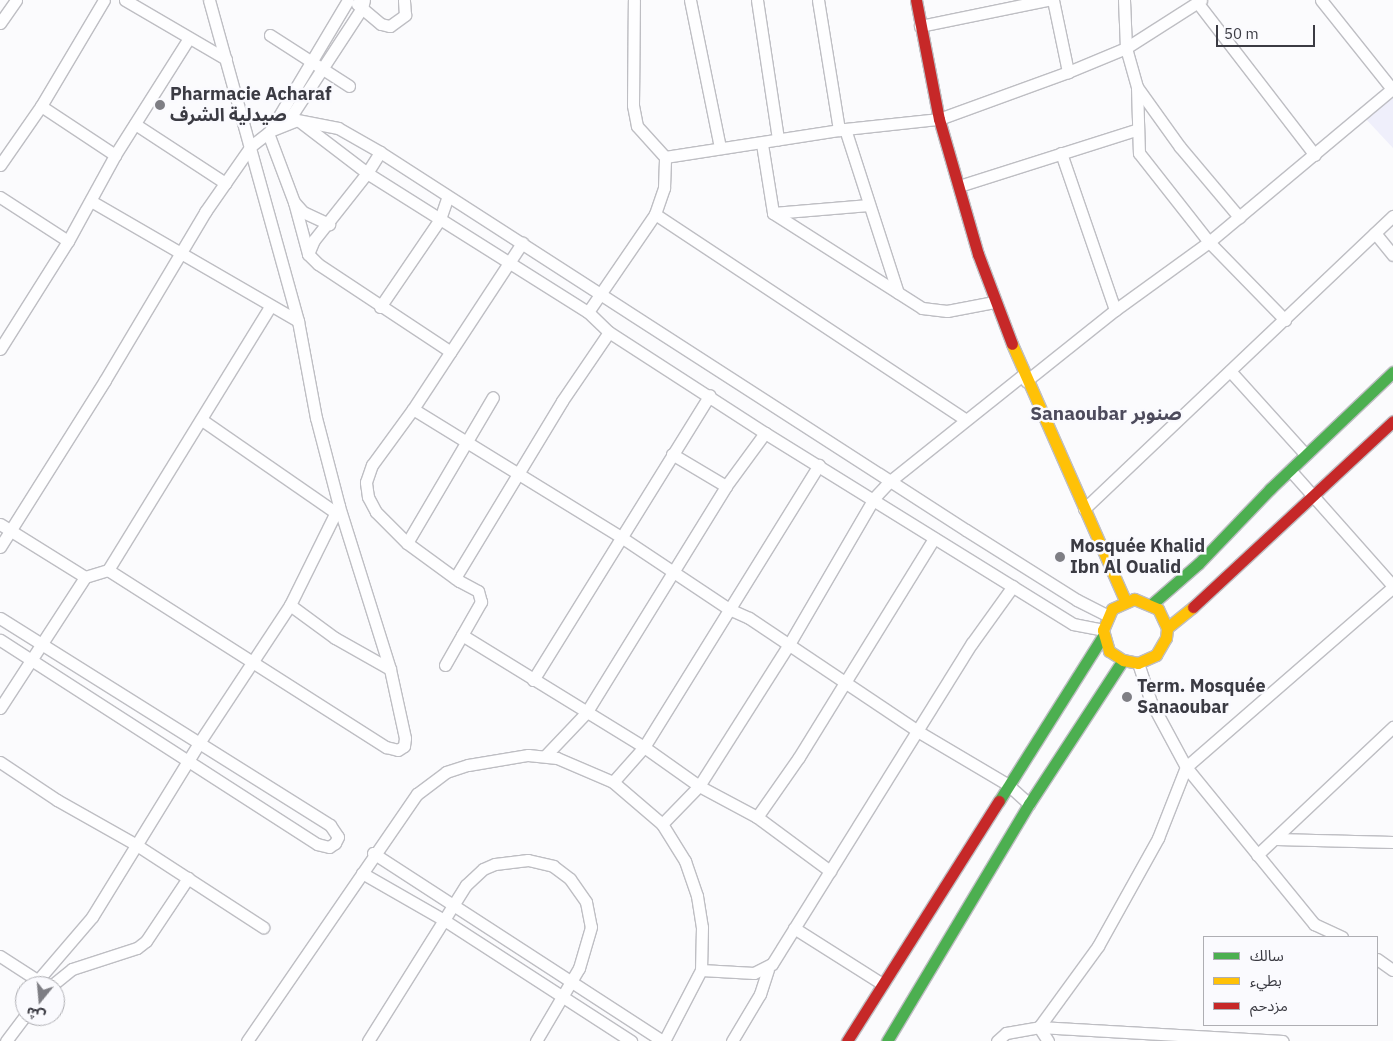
<!DOCTYPE html>
<html>
<head>
<meta charset="utf-8">
<style>
	body { margin:0 }
	#map { position:relative; width:1393px; height:1041px; overflow:hidden; background:#fbfbfd; font-family:"IBM Plex Sans","Noto Sans Arabic",sans-serif }
	div>[style] { position:absolute }
	[style*='--x'] { left:calc(var(--x)*1px); top:calc(var(--y)*1px); width:calc(var(--w)*1px); rotate:calc(var(--a)*1deg) }
	.green>* { inset:0; background:#efeffb }
	.roads { filter:drop-shadow(1px 0 #bebec3) drop-shadow(-1px 0 #bebec3) drop-shadow(0 1px #bebec3) drop-shadow(0 -1px #bebec3) }
	.street>* { height:11px; margin:-5.5px; padding:0 5.5px; transform-origin:5.5px; border-radius:5.5px; background:#fefeff }
	.fast>* { height:11px; margin:-5.5px; padding:0 5.5px; transform-origin:5.5px; border-radius:5.5px; background:#4caf50 }
	.slow>* { height:11px; margin:-5.5px; padding:0 5.5px; transform-origin:5.5px; border-radius:5.5px; background:#ffc107 }
	.jam>* { height:11px; margin:-5.5px; padding:0 5.5px; transform-origin:5.5px; border-radius:5.5px; background:#c62828 }
	.dots>* { width:14px; height:14px; translate:-50% -50%; box-sizing:border-box; border:2px solid #fafafe; border-radius:50% }
	span { translate:-50% -50%; white-space:nowrap; text-align:center; line-height:1.15; -webkit-text-stroke:5px #fafafe; paint-order:stroke }
	.poi-label { font-size:18px; color:#3b3b43; font-weight:700 }
	.left { translate:0 -50%; text-align:left }
	.neighbourhood-label { font-size:19px; color:#4d4b5c; font-weight:700 }
	.legend { position:absolute; left:1203px; top:936px; width:175px; height:90px; box-sizing:border-box; background:#fafafe; border:1px solid #aeaeb3; margin:0; padding:6px 9px; list-style:none; font-size:15px; color:#3b3b43 }
	.legend li { display:flex; align-items:center; gap:10px; height:25px }
	.legend b { width:25px; border:1px solid #aeaeb3 }
	.north { position:absolute; left:15px; top:976px; width:50px; height:50px; box-sizing:border-box; background:#fafafe; border:1px solid #aeaeb3; border-radius:50%; rotate:197deg; font-size:14px; font-weight:700; line-height:20px; text-align:center; color:#3b3b43 }
	.north::after { content:''; display:block; margin:auto; width:18px; height:22px; background:#7e7e84; clip-path:polygon(50% 0,100% 100%,50% 72%,0 100%) }
	.scale { position:absolute; left:1216px; top:25px; width:99px; height:22px; box-sizing:border-box; border:2px solid #3b3b43; border-top:0; padding-left:6px; font-size:15px; line-height:18px; white-space:nowrap; color:#3b3b43; -webkit-text-stroke:4px #fafafe; paint-order:stroke }
</style>
</head>
<body>
<div id="map">
	<div class="green">
		<div style="clip-path:polygon(1393px 94px,1393px 148px,1364px 117px)"></div>
	</div>
	<div class="roads">
		<div class="street">
			<div style="--x:125;--y:0;--w:117;--a:30.3"></div>
			<div style="--x:690;--y:0;--w:150;--a:78.5"></div>
			<div style="--x:757;--y:0;--w:141;--a:81.4"></div>
			<div style="--x:818;--y:0;--w:132;--a:80.8"></div>
			<div style="--x:1053;--y:0;--w:74;--a:78.2"></div>
			<div style="--x:1124;--y:0;--w:48;--a:87.6"></div>
			<div style="--x:1126;--y:48;--w:41;--a:74.2"></div>
			<div style="--x:1137;--y:87;--w:66;--a:88.3"></div>
			<div style="--x:1139;--y:153;--w:113;--a:51.8"></div>
			<div style="--x:1209;--y:242;--w:109;--a:45.7"></div>
			<div style="--x:1321;--y:0;--w:114;--a:51.4"></div>
			<div style="--x:1197;--y:2;--w:193;--a:52.4"></div>
			<div style="--x:357;--y:4;--w:31;--a:40"></div>
			<div style="--x:381;--y:24;--w:9;--a:13"></div>
			<div style="--x:390;--y:26;--w:19;--a:-36"></div>
			<div style="--x:405;--y:15;--w:15;--a:-94"></div>
			<div style="--x:0;--y:23;--w:28;--a:-55"></div>
			<div style="--x:920;--y:26;--w:130;--a:-11.6"></div>
			<div style="--x:270;--y:35;--w:94;--a:32.8"></div>
			<div style="--x:1137;--y:87;--w:74;--a:54.4"></div>
			<div style="--x:1180;--y:147;--w:92;--a:49.9"></div>
			<div style="--x:41;--y:106;--w:89;--a:33.5"></div>
			<div style="--x:299;--y:121;--w:86;--a:37.4"></div>
			<div style="--x:367;--y:173;--w:261;--a:32.2"></div>
			<div style="--x:588;--y:312;--w:29;--a:44"></div>
			<div style="--x:609;--y:332;--w:186;--a:32.9"></div>
			<div style="--x:765;--y:433;--w:362;--a:31.8"></div>
			<div style="--x:1073;--y:624;--w:31;--a:11"></div>
			<div style="--x:135;--y:124;--w:108;--a:33.2"></div>
			<div style="--x:286;--y:124;--w:139;--a:-56.8"></div>
			<div style="--x:362;--y:8;--w:8;--a:-76"></div>
			<div style="--x:845;--y:129;--w:172;--a:72.1"></div>
			<div style="--x:270;--y:131;--w:152;--a:-59.2"></div>
			<div style="--x:268;--y:133;--w:74;--a:69.4"></div>
			<div style="--x:294;--y:202;--w:13;--a:48"></div>
			<div style="--x:303;--y:212;--w:29;--a:25"></div>
			<div style="--x:762;--y:144;--w:70;--a:80.9"></div>
			<div style="--x:773;--y:213;--w:177;--a:32.5"></div>
			<div style="--x:922;--y:308;--w:25;--a:7"></div>
			<div style="--x:947;--y:311;--w:48;--a:-10.8"></div>
			<div style="--x:1061;--y:153;--w:166;--a:71"></div>
			<div style="--x:665;--y:157;--w:182;--a:-8.8"></div>
			<div style="--x:845;--y:129;--w:95;--a:-6.1"></div>
			<div style="--x:939;--y:119;--w:137;--a:-20"></div>
			<div style="--x:1068;--y:72;--w:63;--a:-22.5"></div>
			<div style="--x:1126;--y:48;--w:89;--a:-32.6"></div>
			<div style="--x:0;--y:165;--w:72;--a:-55.2"></div>
			<div style="--x:41;--y:106;--w:123;--a:-59.3"></div>
			<div style="--x:959;--y:186;--w:186;--a:-17.6"></div>
			<div style="--x:0;--y:197;--w:81;--a:32.9"></div>
			<div style="--x:91;--y:201;--w:239;--a:30.1"></div>
			<div style="--x:294;--y:202;--w:54;--a:74.9"></div>
			<div style="--x:308;--y:254;--w:14;--a:45"></div>
			<div style="--x:318;--y:264;--w:159;--a:33.5"></div>
			<div style="--x:773;--y:213;--w:96;--a:-4.8"></div>
			<div style="--x:655;--y:214;--w:372;--a:33.5"></div>
			<div style="--x:1375;--y:233;--w:28;--a:51"></div>
			<div style="--x:308;--y:254;--w:15;--a:-67"></div>
			<div style="--x:314;--y:240;--w:85;--a:-51.7"></div>
			<div style="--x:367;--y:173;--w:25;--a:-58"></div>
			<div style="--x:380;--y:307;--w:107;--a:-55.7"></div>
			<div style="--x:440;--y:219;--w:21;--a:-71"></div>
			<div style="--x:588;--y:312;--w:119;--a:-55.6"></div>
			<div style="--x:655;--y:214;--w:28;--a:-71"></div>
			<div style="--x:664;--y:188;--w:31;--a:-88"></div>
			<div style="--x:665;--y:157;--w:42;--a:-132.1"></div>
			<div style="--x:637;--y:126;--w:21;--a:-101"></div>
			<div style="--x:633;--y:105;--w:105;--a:-89.5"></div>
			<div style="--x:0;--y:349;--w:128;--a:-57.8"></div>
			<div style="--x:68;--y:241;--w:98;--a:-61.3"></div>
			<div style="--x:115;--y:155;--w:138;--a:-57.7"></div>
			<div style="--x:1231;--y:372;--w:110;--a:47.9"></div>
			<div style="--x:1026;--y:381;--w:114;--a:-38.6"></div>
			<div style="--x:1115;--y:310;--w:116;--a:-35.9"></div>
			<div style="--x:1209;--y:242;--w:240;--a:-39.9"></div>
			<div style="--x:413;--y:409;--w:244;--a:31.6"></div>
			<div style="--x:621;--y:537;--w:130;--a:33.7"></div>
			<div style="--x:729;--y:609;--w:22;--a:24"></div>
			<div style="--x:749;--y:618;--w:205;--a:33.8"></div>
			<div style="--x:919;--y:732;--w:102;--a:30.6"></div>
			<div style="--x:1007;--y:784;--w:30;--a:42"></div>
			<div style="--x:202;--y:420;--w:162;--a:34.7"></div>
			<div style="--x:672;--y:454;--w:63;--a:30.7"></div>
			<div style="--x:1290;--y:470;--w:155;--a:48.4"></div>
			<div style="--x:1084;--y:509;--w:426;--a:-43.5"></div>
			<div style="--x:0;--y:524;--w:100;--a:31.9"></div>
			<div style="--x:407;--y:543;--w:169;--a:-59.5"></div>
			<div style="--x:0;--y:547;--w:197;--a:-57.8"></div>
			<div style="--x:105;--y:380;--w:196;--a:-59.2"></div>
			<div style="--x:205;--y:212;--w:80;--a:-55.1"></div>
			<div style="--x:251;--y:146;--w:24;--a:-38"></div>
			<div style="--x:270;--y:131;--w:29;--a:-22"></div>
			<div style="--x:297;--y:120;--w:42;--a:11"></div>
			<div style="--x:338;--y:128;--w:48;--a:29.7"></div>
			<div style="--x:380;--y:152;--w:697;--a:32.82"></div>
			<div style="--x:966;--y:530;--w:131;--a:32.2"></div>
			<div style="--x:1077;--y:600;--w:34;--a:27"></div>
			<div style="--x:108;--y:570;--w:330;--a:32.5"></div>
			<div style="--x:386;--y:747;--w:12;--a:14"></div>
			<div style="--x:398;--y:750;--w:7;--a:-34"></div>
			<div style="--x:404;--y:746;--w:8;--a:-83"></div>
			<div style="--x:405;--y:738;--w:71;--a:-102.3"></div>
			<div style="--x:390;--y:669;--w:171;--a:-107.4"></div>
			<div style="--x:339;--y:506;--w:91;--a:-104.6"></div>
			<div style="--x:316;--y:418;--w:99;--a:-100.5"></div>
			<div style="--x:298;--y:321;--w:333;--a:-105.5"></div>
			<div style="--x:455;--y:578;--w:207;--a:-58.8"></div>
			<div style="--x:562;--y:401;--w:83;--a:-55.7"></div>
			<div style="--x:290;--y:605;--w:56;--a:36.3"></div>
			<div style="--x:335;--y:638;--w:63;--a:29.4"></div>
			<div style="--x:0;--y:618;--w:390;--a:32.1"></div>
			<div style="--x:330;--y:825;--w:14;--a:56"></div>
			<div style="--x:338;--y:837;--w:7;--a:117"></div>
			<div style="--x:335;--y:843;--w:7;--a:146"></div>
			<div style="--x:329;--y:847;--w:12;--a:-166"></div>
			<div style="--x:317;--y:844;--w:377;--a:-147.2"></div>
			<div style="--x:462;--y:635;--w:214;--a:31.6"></div>
			<div style="--x:644;--y:747;--w:67;--a:35.3"></div>
			<div style="--x:699;--y:786;--w:66;--a:28.1"></div>
			<div style="--x:757;--y:817;--w:91;--a:36.5"></div>
			<div style="--x:1138;--y:663;--w:41;--a:71.6"></div>
			<div style="--x:1151;--y:702;--w:74;--a:61.7"></div>
			<div style="--x:1186;--y:767;--w:203;--a:50.8"></div>
			<div style="--x:1314;--y:924;--w:31;--a:25"></div>
			<div style="--x:445;--y:665;--w:73;--a:-60.3"></div>
			<div style="--x:481;--y:602;--w:11;--a:-105"></div>
			<div style="--x:478;--y:591;--w:21;--a:-152"></div>
			<div style="--x:459;--y:581;--w:64;--a:-143.8"></div>
			<div style="--x:407;--y:543;--w:44;--a:-135"></div>
			<div style="--x:376;--y:512;--w:17;--a:-118"></div>
			<div style="--x:368;--y:497;--w:15;--a:-98"></div>
			<div style="--x:366;--y:482;--w:18;--a:-71"></div>
			<div style="--x:372;--y:465;--w:69;--a:-53.8"></div>
			<div style="--x:413;--y:409;--w:199;--a:-56.7"></div>
			<div style="--x:533;--y:680;--w:335;--a:-58.2"></div>
			<div style="--x:0;--y:708;--w:156;--a:-57"></div>
			<div style="--x:85;--y:577;--w:24;--a:-17"></div>
			<div style="--x:108;--y:570;--w:309;--a:-58.4"></div>
			<div style="--x:545;--y:756;--w:59;--a:-46.4"></div>
			<div style="--x:586;--y:713;--w:267;--a:-58.3"></div>
			<div style="--x:726;--y:486;--w:66;--a:-53.7"></div>
			<div style="--x:0;--y:762;--w:69;--a:33.7"></div>
			<div style="--x:57;--y:800;--w:90;--a:29.4"></div>
			<div style="--x:135;--y:844;--w:153;--a:33"></div>
			<div style="--x:613;--y:782;--w:47;--a:-48.5"></div>
			<div style="--x:644;--y:747;--w:332;--a:-58.2"></div>
			<div style="--x:757;--y:817;--w:73;--a:-55"></div>
			<div style="--x:799;--y:757;--w:257;--a:-58.3"></div>
			<div style="--x:662;--y:824;--w:53;--a:-45.8"></div>
			<div style="--x:699;--y:786;--w:166;--a:-57.6"></div>
			<div style="--x:788;--y:646;--w:171;--a:-59.8"></div>
			<div style="--x:874;--y:498;--w:23;--a:-47"></div>
			<div style="--x:890;--y:481;--w:170;--a:-38.6"></div>
			<div style="--x:1276;--y:839;--w:117;--a:1.5"></div>
			<div style="--x:373;--y:853;--w:346;--a:33"></div>
			<div style="--x:1257;--y:855;--w:187;--a:-43.3"></div>
			<div style="--x:362;--y:873;--w:95;--a:29.8"></div>
			<div style="--x:444;--y:920;--w:223;--a:32.9"></div>
			<div style="--x:794;--y:928;--w:103;--a:32.3"></div>
			<div style="--x:0;--y:956;--w:54;--a:32.8"></div>
			<div style="--x:1377;--y:959;--w:19;--a:35"></div>
			<div style="--x:701;--y:970;--w:53;--a:3.2"></div>
			<div style="--x:754;--y:973;--w:20;--a:-27"></div>
			<div style="--x:772;--y:964;--w:378;--a:-58.1"></div>
			<div style="--x:972;--y:643;--w:70;--a:-54.3"></div>
			<div style="--x:38;--y:980;--w:83;--a:-49.4"></div>
			<div style="--x:92;--y:917;--w:204;--a:-58.4"></div>
			<div style="--x:199;--y:743;--w:165;--a:-56.6"></div>
			<div style="--x:290;--y:605;--w:110;--a:-63.7"></div>
			<div style="--x:51;--y:986;--w:27;--a:-39"></div>
			<div style="--x:72;--y:969;--w:68;--a:-17.9"></div>
			<div style="--x:137;--y:948;--w:11;--a:-38"></div>
			<div style="--x:146;--y:941;--w:76;--a:-56.3"></div>
			<div style="--x:6;--y:1041;--w:31;--a:-53"></div>
			<div style="--x:247;--y:1041;--w:300;--a:-55.5"></div>
			<div style="--x:417;--y:794;--w:36;--a:-37"></div>
			<div style="--x:446;--y:772;--w:23;--a:-18"></div>
			<div style="--x:468;--y:765;--w:61;--a:-9.5"></div>
			<div style="--x:528;--y:755;--w:29;--a:6"></div>
			<div style="--x:557;--y:758;--w:61;--a:23.2"></div>
			<div style="--x:613;--y:782;--w:65;--a:40.6"></div>
			<div style="--x:662;--y:824;--w:44;--a:58.1"></div>
			<div style="--x:685;--y:861;--w:37;--a:71"></div>
			<div style="--x:697;--y:896;--w:31;--a:81"></div>
			<div style="--x:702;--y:927;--w:43;--a:91.3"></div>
			<div style="--x:701;--y:970;--w:80;--a:117.5"></div>
			<div style="--x:368;--y:1041;--w:184;--a:-57.9"></div>
			<div style="--x:466;--y:885;--w:23;--a:-43"></div>
			<div style="--x:483;--y:869;--w:13;--a:-23"></div>
			<div style="--x:495;--y:864;--w:33;--a:-7"></div>
			<div style="--x:528;--y:860;--w:26;--a:13"></div>
			<div style="--x:553;--y:866;--w:21;--a:37"></div>
			<div style="--x:570;--y:879;--w:28;--a:55"></div>
			<div style="--x:586;--y:902;--w:25;--a:79"></div>
			<div style="--x:591;--y:927;--w:43;--a:106.3"></div>
			<div style="--x:579;--y:968;--w:85;--a:120.5"></div>
			<div style="--x:732;--y:1041;--w:55;--a:-59.2"></div>
			<div style="--x:760;--y:994;--w:26;--a:-72"></div>
			<div style="--x:997;--y:1041;--w:12;--a:-42"></div>
			<div style="--x:1006;--y:1033;--w:34;--a:-10"></div>
			<div style="--x:1039;--y:1027;--w:244;--a:3.3"></div>
			<div style="--x:1048;--y:1041;--w:17;--a:-123"></div>
			<div style="--x:1039;--y:1027;--w:100;--a:-53.9"></div>
			<div style="--x:1098;--y:946;--w:124;--a:-60.9"></div>
			<div style="--x:1158;--y:838;--w:76;--a:-68.5"></div>
			<div style="--x:1186;--y:767;--w:274;--a:-41"></div>
		</div>
		<div class="fast">
			<div style="--x:1152;--y:604;--w:62;--a:-41.1"></div>
			<div style="--x:1199;--y:563;--w:103;--a:-46.2"></div>
			<div style="--x:1270;--y:489;--w:170;--a:-43.6"></div>
			<div style="--x:999;--y:801;--w:195;--a:-57.8"></div>
			<div style="--x:887;--y:1041;--w:276;--a:-59.1"></div>
			<div style="--x:1029;--y:804;--w:172;--a:-56.9"></div>
		</div>
		<div class="slow">
			<div style="--x:1012;--y:344;--w:280;--a:66.2"></div>
			<div style="--x:1167;--y:628;--w:21;--a:-115"></div>
			<div style="--x:1158;--y:609;--w:26;--a:-157"></div>
			<div style="--x:1134;--y:599;--w:24;--a:156"></div>
			<div style="--x:1112;--y:609;--w:23;--a:113"></div>
			<div style="--x:1103;--y:630;--w:22;--a:74"></div>
			<div style="--x:1109;--y:651;--w:17;--a:33"></div>
			<div style="--x:1123;--y:660;--w:15;--a:11"></div>
			<div style="--x:1138;--y:663;--w:20;--a:-24"></div>
			<div style="--x:1156;--y:655;--w:20;--a:-60"></div>
			<div style="--x:1166;--y:638;--w:10;--a:-84"></div>
			<div style="--x:1167;--y:628;--w:33;--a:-39"></div>
		</div>
		<div class="jam">
			<div style="--x:916;--y:0;--w:121;--a:79.1"></div>
			<div style="--x:939;--y:119;--w:141;--a:73.9"></div>
			<div style="--x:978;--y:254;--w:96;--a:69.3"></div>
			<div style="--x:1193;--y:607;--w:273;--a:-42.9"></div>
			<div style="--x:847;--y:1041;--w:284;--a:-57.7"></div>
		</div>
	</div>
	<div class="dots">
		<div style="left:160px;top:105px;background:#7e7e84"></div>
		<div style="left:1060px;top:557px;background:#7e7e84"></div>
		<div style="left:1127px;top:697px;background:#7e7e84"></div>
	</div>
	<div class="poi-label">
		<span class="left" style="left:170px;top:105px">Pharmacie Acharaf<br>صيدلية الشرف</span>
		<span class="left" style="left:1070px;top:557px">Mosquée Khalid<br>Ibn Al Oualid</span>
		<span class="left" style="left:1137px;top:697px">Term. Mosquée<br>Sanaoubar</span>
	</div>
	<div class="neighbourhood-label">
		<span style="left:1106px;top:414px">Sanaoubar صنوبر</span>
	</div>
	<ul class="legend">
	<li><b style="height:6px;background:#4caf50"></b>سالك</li>
	<li><b style="height:6px;background:#ffc107"></b>بطيء</li>
	<li><b style="height:6px;background:#c62828"></b>مزدحم</li>
	</ul>
	<div class="north">ش</div>
	<div class="scale">50 m</div>
</div>
</body>
</html>
